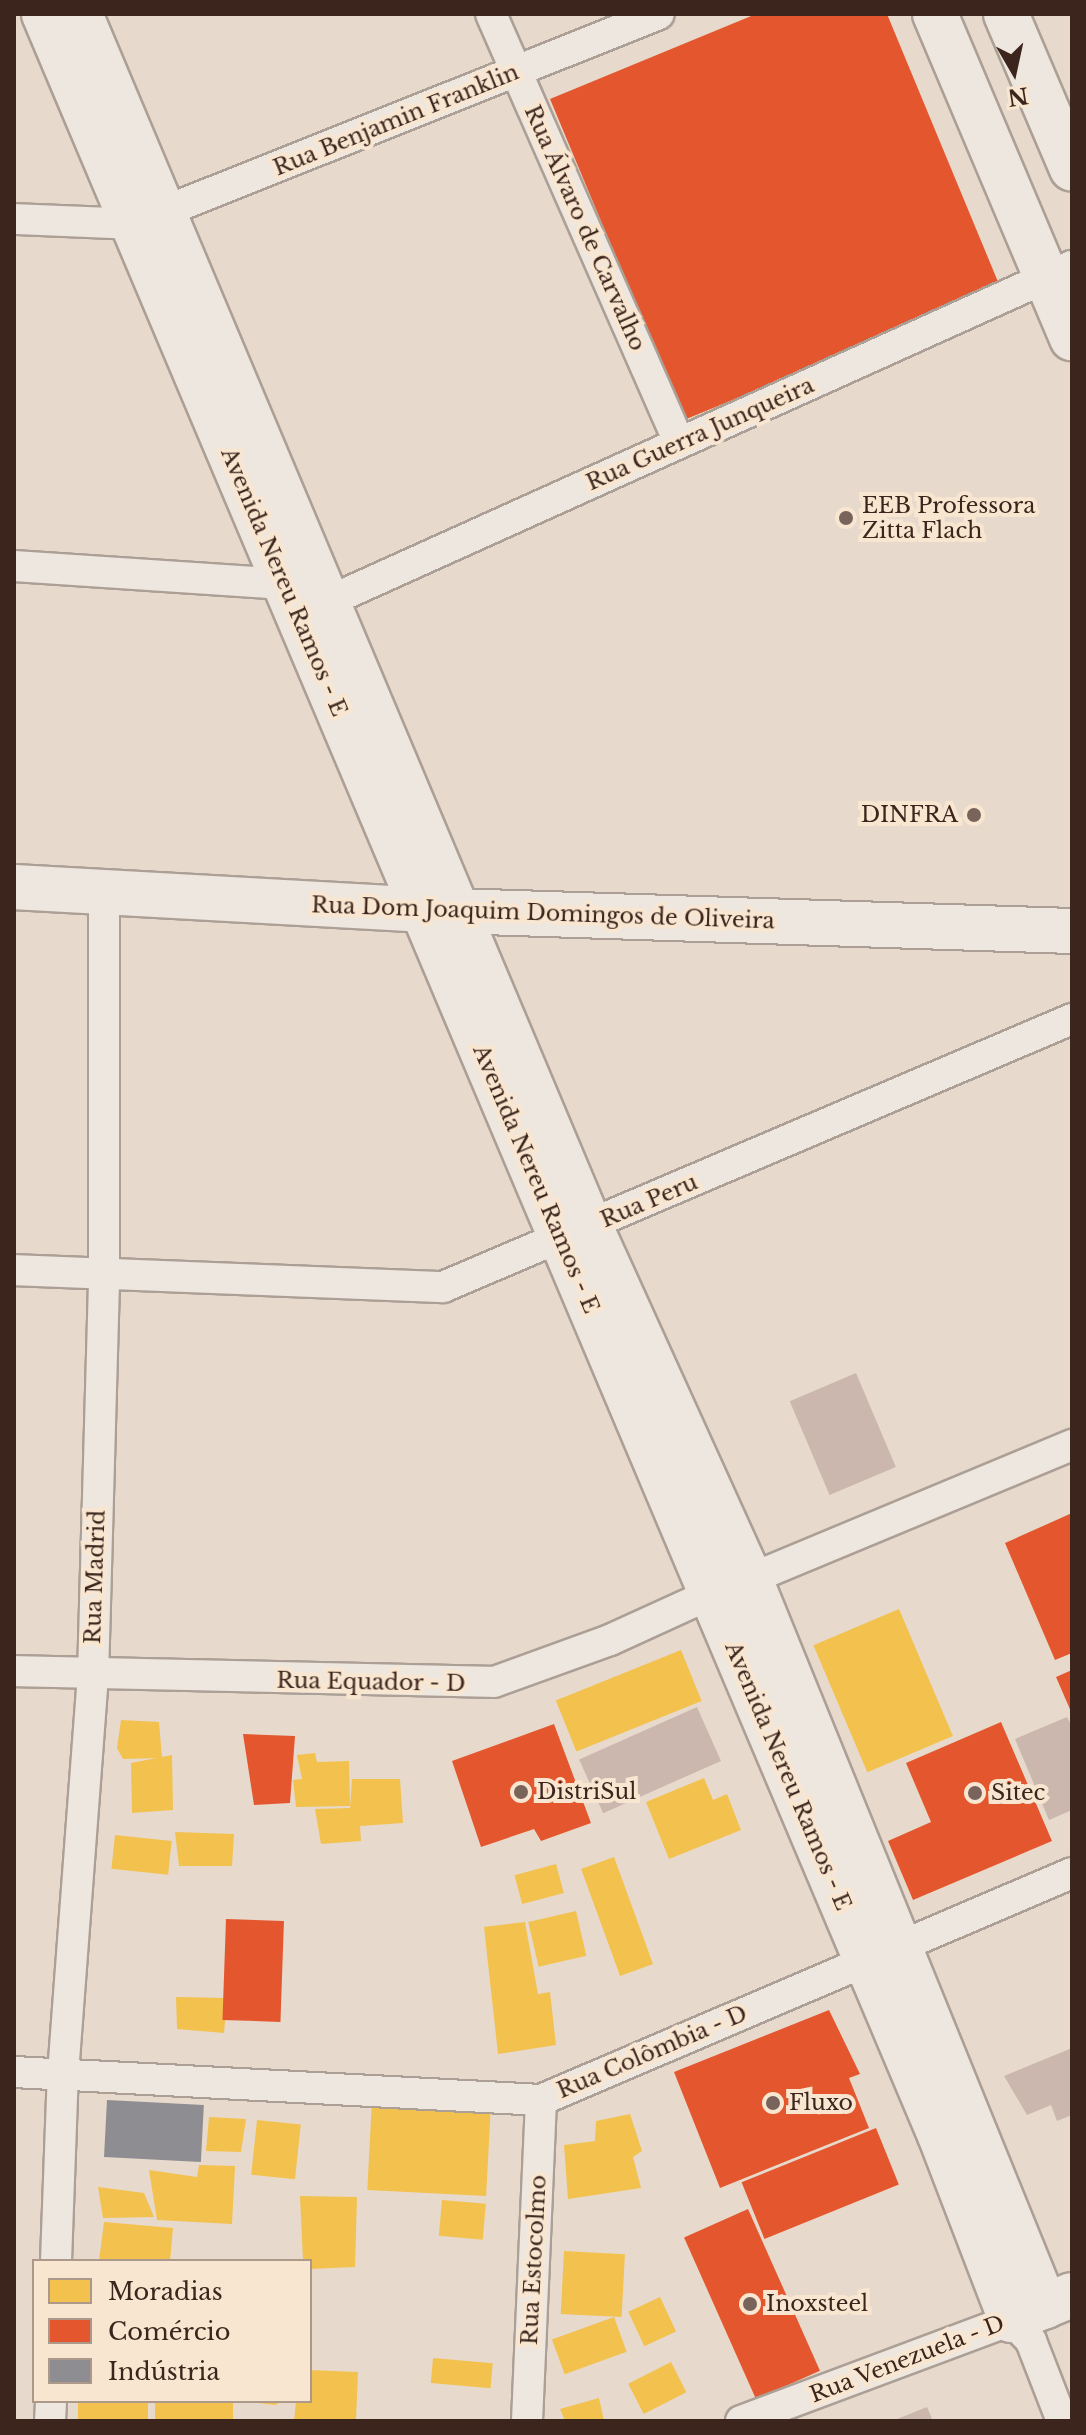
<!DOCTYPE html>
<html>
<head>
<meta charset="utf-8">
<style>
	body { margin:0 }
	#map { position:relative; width:1086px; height:2435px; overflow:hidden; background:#e7dacc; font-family:"Libre Baskerville",serif }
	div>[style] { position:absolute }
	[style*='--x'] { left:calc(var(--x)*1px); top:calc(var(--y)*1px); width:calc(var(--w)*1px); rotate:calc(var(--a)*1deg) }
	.homes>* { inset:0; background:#f2c14e; transform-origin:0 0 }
	.shops>* { inset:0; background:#e4572e; transform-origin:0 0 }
	.industry>* { inset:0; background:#8d8d92; transform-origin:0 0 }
	.building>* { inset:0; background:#cbb7ad; transform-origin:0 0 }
	.roads { filter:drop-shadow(2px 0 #ac9f95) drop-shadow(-2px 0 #ac9f95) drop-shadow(0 2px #ac9f95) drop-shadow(0 -2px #ac9f95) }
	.street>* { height:30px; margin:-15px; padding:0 15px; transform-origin:15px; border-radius:15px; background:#eee7df }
	.secondary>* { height:44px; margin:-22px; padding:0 22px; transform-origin:22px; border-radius:22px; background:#eee7df }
	.dots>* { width:22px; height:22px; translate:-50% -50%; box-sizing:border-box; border:4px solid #f9e6d1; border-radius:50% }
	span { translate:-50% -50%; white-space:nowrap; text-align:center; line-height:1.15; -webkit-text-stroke:8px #f9e6d1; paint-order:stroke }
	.street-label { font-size:22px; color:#3c251c }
	.poi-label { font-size:22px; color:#3c251c }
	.left { translate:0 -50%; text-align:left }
	.right { translate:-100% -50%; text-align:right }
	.frame { position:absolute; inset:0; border:16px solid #3c251c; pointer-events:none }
	.legend { position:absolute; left:32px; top:2259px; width:280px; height:144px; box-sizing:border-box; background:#f9e6d1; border:2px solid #ad9989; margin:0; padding:10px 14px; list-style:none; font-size:24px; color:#3c251c }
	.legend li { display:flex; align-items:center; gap:16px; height:40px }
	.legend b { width:40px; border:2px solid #ad9989 }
	.north { position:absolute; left:974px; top:32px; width:80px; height:80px; -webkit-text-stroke:6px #f9e6d1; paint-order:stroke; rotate:171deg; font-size:22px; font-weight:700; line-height:32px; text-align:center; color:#3c251c }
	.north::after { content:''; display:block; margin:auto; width:28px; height:36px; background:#3c251c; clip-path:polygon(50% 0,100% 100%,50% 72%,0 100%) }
</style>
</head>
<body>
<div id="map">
	<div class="homes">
		<div style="left:899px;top:1609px;width:138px;height:93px;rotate:67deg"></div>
		<div style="left:681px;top:1650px;width:55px;height:135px;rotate:68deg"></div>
		<div style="clip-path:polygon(121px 1720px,159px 1722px,162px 1758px,123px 1759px,117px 1748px)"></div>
		<div style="clip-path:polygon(315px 1753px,317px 1762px,349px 1761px,350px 1806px,296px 1807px,293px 1780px,302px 1779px,297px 1755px)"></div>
		<div style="clip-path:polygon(172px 1755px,173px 1810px,132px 1813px,131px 1763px)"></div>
		<div style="clip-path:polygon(704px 1778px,713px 1800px,727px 1794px,741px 1830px,669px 1859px,646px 1802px)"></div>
		<div style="clip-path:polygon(352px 1779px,400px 1779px,403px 1823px,360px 1826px,361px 1841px,321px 1844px,315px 1809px,350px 1808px)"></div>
		<div style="clip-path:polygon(175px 1832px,234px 1834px,232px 1866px,179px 1866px)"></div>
		<div style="left:115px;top:1835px;width:57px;height:34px;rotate:6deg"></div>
		<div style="left:614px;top:1857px;width:114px;height:35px;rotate:70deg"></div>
		<div style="left:556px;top:1864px;width:30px;height:43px;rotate:75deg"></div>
		<div style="left:576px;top:1911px;width:46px;height:49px;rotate:77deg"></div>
		<div style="clip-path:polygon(525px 1922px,538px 1994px,550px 1992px,556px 2045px,498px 2054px,484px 1927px)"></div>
		<div style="clip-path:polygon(176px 1997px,227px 1998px,224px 2033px,177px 2029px)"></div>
		<div style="left:372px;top:2100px;width:119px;height:90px;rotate:3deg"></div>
		<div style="clip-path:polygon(630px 2114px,642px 2151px,633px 2157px,641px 2188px,568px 2199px,564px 2145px,595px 2141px,596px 2121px)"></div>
		<div style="clip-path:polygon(209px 2117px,246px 2119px,241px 2152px,206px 2151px)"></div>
		<div style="left:257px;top:2120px;width:44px;height:55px;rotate:6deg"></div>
		<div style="clip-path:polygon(199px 2165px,235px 2166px,232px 2224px,157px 2220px,149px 2170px,197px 2177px)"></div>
		<div style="clip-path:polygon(98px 2187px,144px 2193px,154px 2217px,103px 2218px)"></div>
		<div style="clip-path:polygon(300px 2196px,357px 2197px,355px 2267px,310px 2269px,310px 2261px,303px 2261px)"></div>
		<div style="left:442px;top:2200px;width:44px;height:36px;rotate:5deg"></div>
		<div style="clip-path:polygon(104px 2222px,173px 2228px,170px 2261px,99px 2261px)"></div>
		<div style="left:564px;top:2251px;width:61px;height:63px;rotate:3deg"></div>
		<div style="left:660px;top:2297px;width:38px;height:35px;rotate:65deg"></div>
		<div style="left:614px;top:2317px;width:37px;height:66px;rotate:70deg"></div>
		<div style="left:433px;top:2358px;width:60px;height:25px;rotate:5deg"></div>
		<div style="left:671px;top:2362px;width:34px;height:48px;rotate:63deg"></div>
		<div style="clip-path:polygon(310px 2370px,358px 2372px,356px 2421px,294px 2421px,296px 2401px,310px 2401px)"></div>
		<div style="clip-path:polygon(599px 2398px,604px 2421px,565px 2421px,560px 2409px)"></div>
		<div style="left:78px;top:2401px;width:70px;height:20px"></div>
		<div style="left:155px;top:2401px;width:78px;height:20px"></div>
		<div style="clip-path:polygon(240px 2401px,283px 2401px,275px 2405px)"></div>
	</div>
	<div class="shops">
		<div style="clip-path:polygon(756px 14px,887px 14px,1001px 289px,684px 420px,550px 99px)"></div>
		<div style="clip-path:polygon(1072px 1513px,1072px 1653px,1055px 1660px,1005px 1543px)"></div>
		<div style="clip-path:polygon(1072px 1670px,1072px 1714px,1056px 1677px)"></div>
		<div style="clip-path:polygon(1001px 1722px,1052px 1841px,913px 1900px,888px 1841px,931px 1822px,906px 1763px)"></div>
		<div style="clip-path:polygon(554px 1724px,591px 1823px,541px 1841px,534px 1829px,481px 1847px,452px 1761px)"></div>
		<div style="clip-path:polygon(243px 1734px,295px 1736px,290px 1803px,254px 1805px)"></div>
		<div style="left:226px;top:1919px;width:58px;height:101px;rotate:2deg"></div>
		<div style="clip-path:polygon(829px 2010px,860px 2074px,849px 2078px,869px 2128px,720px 2188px,674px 2072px)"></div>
		<div style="left:876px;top:2128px;width:61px;height:145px;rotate:68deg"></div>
		<div style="left:748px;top:2209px;width:177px;height:70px;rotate:66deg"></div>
	</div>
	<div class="industry">
		<div style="left:107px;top:2100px;width:97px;height:57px;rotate:3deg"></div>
	</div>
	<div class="building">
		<div style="left:856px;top:1373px;width:102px;height:72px;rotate:67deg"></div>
		<div style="left:697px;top:1707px;width:59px;height:129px;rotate:66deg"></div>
		<div style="clip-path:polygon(1067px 1717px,1072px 1727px,1072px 1810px,1049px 1820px,1015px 1739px)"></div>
		<div style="clip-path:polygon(1072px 2048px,1072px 2115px,1057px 2121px,1051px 2105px,1027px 2115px,1004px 2076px)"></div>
		<div style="clip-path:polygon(927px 2407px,933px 2421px,892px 2421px)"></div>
	</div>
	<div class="roads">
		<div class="street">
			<div style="--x:491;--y:14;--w:468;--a:66.3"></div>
			<div style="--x:14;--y:219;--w:119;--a:2.4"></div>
			<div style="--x:133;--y:224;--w:566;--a:-21.76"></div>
			<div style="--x:14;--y:566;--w:271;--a:3.8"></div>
			<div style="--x:284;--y:584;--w:47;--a:22.7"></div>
			<div style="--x:327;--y:602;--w:817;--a:-24.28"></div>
			<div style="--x:14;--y:1270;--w:429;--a:2.3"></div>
			<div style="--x:443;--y:1287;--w:684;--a:-23.08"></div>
			<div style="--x:750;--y:1579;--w:349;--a:-22.6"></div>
			<div style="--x:14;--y:1671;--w:480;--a:1.3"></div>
			<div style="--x:494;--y:1682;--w:123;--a:-19.9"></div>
			<div style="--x:610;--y:1640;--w:111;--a:-24.5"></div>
			<div style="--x:14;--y:2072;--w:528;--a:3.04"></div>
			<div style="--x:541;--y:2100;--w:577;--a:-23.15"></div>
			<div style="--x:56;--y:2261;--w:187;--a:-87.9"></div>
			<div style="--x:63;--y:2074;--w:399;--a:-85.7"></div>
			<div style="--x:93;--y:1676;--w:404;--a:-88.4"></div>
			<div style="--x:104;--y:1272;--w:381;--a:-90"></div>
			<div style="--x:50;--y:2421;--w:20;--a:-87"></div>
			<div style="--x:527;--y:2421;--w:321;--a:-87.5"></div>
			<div style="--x:741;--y:2421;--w:288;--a:-20.5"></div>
			<div style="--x:1011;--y:2320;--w:29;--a:46"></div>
			<div style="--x:1031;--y:2341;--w:86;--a:68.8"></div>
		</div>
		<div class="secondary">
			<div style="--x:44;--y:14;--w:2302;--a:67.1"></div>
			<div style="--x:940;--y:2135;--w:198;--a:69"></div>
			<div style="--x:1011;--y:2320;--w:66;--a:-22.3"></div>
			<div style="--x:80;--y:14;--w:1315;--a:67.18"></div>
			<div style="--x:590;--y:1226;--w:388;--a:65.6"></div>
			<div style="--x:750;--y:1579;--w:785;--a:67.91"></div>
			<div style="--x:935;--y:14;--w:352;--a:67.1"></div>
			<div style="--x:1006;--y:14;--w:168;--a:66.9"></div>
			<div style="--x:14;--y:887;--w:409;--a:3.2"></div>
			<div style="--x:422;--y:910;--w:650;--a:1.85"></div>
		</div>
	</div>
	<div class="dots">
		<div style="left:846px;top:518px;background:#78645a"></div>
		<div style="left:974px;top:815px;background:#78645a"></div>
		<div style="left:521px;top:1792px;background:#78645a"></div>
		<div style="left:975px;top:1793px;background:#78645a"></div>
		<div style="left:773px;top:2103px;background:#78645a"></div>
		<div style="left:750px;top:2304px;background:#78645a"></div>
	</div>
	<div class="street-label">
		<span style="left:396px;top:120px;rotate:-22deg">Rua Benjamin Franklin</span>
		<span style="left:585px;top:228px;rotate:66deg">Rua Álvaro de Carvalho</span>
		<span style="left:700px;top:434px;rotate:-24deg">Rua Guerra Junqueira</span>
		<span style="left:284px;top:582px;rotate:67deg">Avenida Nereu Ramos - E</span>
		<span style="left:543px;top:913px;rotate:2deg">Rua Dom Joaquim Domingos de Oliveira</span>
		<span style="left:536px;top:1179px;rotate:67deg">Avenida Nereu Ramos - E</span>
		<span style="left:649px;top:1201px;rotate:-23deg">Rua Peru</span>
		<span style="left:95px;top:1577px;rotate:-88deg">Rua Madrid</span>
		<span style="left:371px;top:1682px;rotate:1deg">Rua Equador - D</span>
		<span style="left:788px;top:1776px;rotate:67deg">Avenida Nereu Ramos - E</span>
		<span style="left:652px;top:2052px;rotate:-23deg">Rua Colômbia - D</span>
		<span style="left:534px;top:2260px;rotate:-87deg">Rua Estocolmo</span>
		<span style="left:907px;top:2359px;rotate:-21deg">Rua Venezuela - D</span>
	</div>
	<div class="poi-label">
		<span class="left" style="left:862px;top:518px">EEB Professora<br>Zitta Flach</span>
		<span class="right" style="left:958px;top:815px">DINFRA</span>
		<span class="left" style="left:537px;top:1792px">DistriSul</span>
		<span class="left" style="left:991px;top:1793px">Sitec</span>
		<span class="left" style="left:789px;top:2103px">Fluxo</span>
		<span class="left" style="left:766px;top:2304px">Inoxsteel</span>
	</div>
	<div class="frame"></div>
	<ul class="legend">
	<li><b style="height:22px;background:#f2c14e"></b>Moradias</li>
	<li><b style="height:22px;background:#e4572e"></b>Comércio</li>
	<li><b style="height:22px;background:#8d8d92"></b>Indústria</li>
	</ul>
	<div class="north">N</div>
</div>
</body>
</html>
